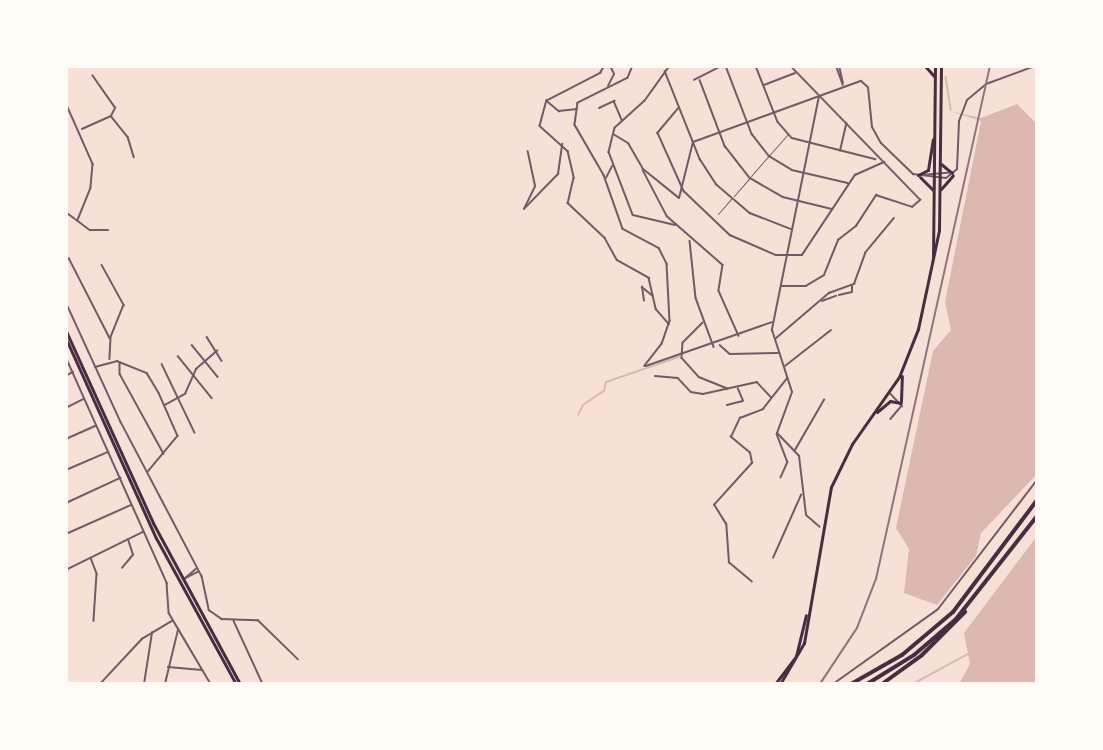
<!DOCTYPE html>
<html>
<head>
<meta charset="utf-8">
<style>
	body { margin:0 }
	#map { position:relative; width:1103px; height:750px; overflow:hidden; background:#f7e1d7; font-family:"Times New Roman",serif }
	div>[style] { position:absolute }
	[style*='--x'] { left:calc(var(--x)*1px); top:calc(var(--y)*1px); width:calc(var(--w)*1px); rotate:calc(var(--a)*1deg) }
	.water>* { inset:0; background:#dcb8b0 }
	.stream>* { height:1.5px; margin:-0.75px; padding:0 0.75px; transform-origin:0.75px; border-radius:0.75px; background:#dcb8b0 }
	.service>* { height:1px; margin:-0.5px; padding:0 0.5px; transform-origin:0.5px; border-radius:0.5px; background:#755966 }
	.minor>* { height:1.5px; margin:-0.75px; padding:0 0.75px; transform-origin:0.75px; border-radius:0.75px; background:#755966 }
	.tertiary>* { height:2px; margin:-1px; padding:0 1px; transform-origin:1px; border-radius:1px; background:#755966 }
	.secondary>* { height:3px; margin:-1.5px; padding:0 1.5px; transform-origin:1.5px; border-radius:1.5px; background:#4a2c40 }
	.primary>* { height:3px; margin:-1.5px; padding:0 1.5px; transform-origin:1.5px; border-radius:1.5px; background:#4a2c40 }
	.motorway>* { height:4px; margin:-2px; padding:0 2px; transform-origin:2px; border-radius:2px; background:#4a2c40 }
	.rail>* { height:1.5px; margin:-0.75px; padding:0 0.75px; transform-origin:0.75px; border-radius:0.75px; background:#8f747c }
	span { translate:-50% -50%; white-space:nowrap; text-align:center; line-height:1.15; -webkit-text-stroke:6px #fffaf5; paint-order:stroke }
	.frame { position:absolute; inset:0; border:68px solid #fffaf5; pointer-events:none }
</style>
</head>
<body>
<div id="map">
	<div class="water">
		<div style="clip-path:polygon(1017px 104px,1037px 124px,1037px 474px,981px 533px,976px 556px,937px 605px,904px 593px,909px 549px,896px 528px,933px 351px,951px 330px,945px 302px,981px 121px,950px 111px,981px 118px)"></div>
		<div style="clip-path:polygon(1037px 536px,1037px 684px,959px 684px,970px 664px,964px 633px)"></div>
	</div>
	<div class="stream">
		<div style="--x:946;--y:77;--w:33;--a:81"></div>
		<div style="--x:578;--y:415;--w:11;--a:-63"></div>
		<div style="--x:583;--y:405;--w:25;--a:-34"></div>
		<div style="--x:604;--y:391;--w:9;--a:-77"></div>
		<div style="--x:606;--y:382;--w:77;--a:-18.9"></div>
		<div style="--x:913;--y:684;--w:63;--a:-28.6"></div>
	</div>
	<div class="service">
		<div style="--x:751;--y:176;--w:56;--a:-48.6"></div>
		<div style="--x:734;--y:196;--w:23;--a:-49"></div>
		<div style="--x:718;--y:214;--w:20;--a:-49"></div>
	</div>
	<div class="minor">
		<div style="--x:633;--y:66;--w:13;--a:113"></div>
		<div style="--x:628;--y:78;--w:56;--a:153.4"></div>
		<div style="--x:578;--y:103;--w:22;--a:98"></div>
		<div style="--x:575;--y:125;--w:58;--a:59.9"></div>
		<div style="--x:604;--y:175;--w:57;--a:70.6"></div>
		<div style="--x:623;--y:229;--w:41;--a:27.8"></div>
		<div style="--x:659;--y:248;--w:18;--a:63"></div>
		<div style="--x:667;--y:264;--w:57;--a:87"></div>
		<div style="--x:670;--y:321;--w:24;--a:109"></div>
		<div style="--x:662;--y:344;--w:28;--a:128"></div>
		<div style="--x:670;--y:66;--w:43;--a:125.5"></div>
		<div style="--x:645;--y:101;--w:40;--a:138"></div>
		<div style="--x:615;--y:128;--w:25;--a:104"></div>
		<div style="--x:609;--y:152;--w:67;--a:69.1"></div>
		<div style="--x:633;--y:215;--w:43;--a:13.4"></div>
		<div style="--x:726;--y:66;--w:73;--a:69.1"></div>
		<div style="--x:752;--y:134;--w:28;--a:52"></div>
		<div style="--x:769;--y:156;--w:27;--a:31"></div>
		<div style="--x:792;--y:170;--w:57;--a:13.1"></div>
		<div style="--x:756;--y:66;--w:60;--a:68.6"></div>
		<div style="--x:778;--y:122;--w:21;--a:49"></div>
		<div style="--x:792;--y:138;--w:86;--a:14.2"></div>
		<div style="--x:665;--y:71;--w:95;--a:68.3"></div>
		<div style="--x:700;--y:159;--w:30;--a:57"></div>
		<div style="--x:716;--y:184;--w:45;--a:40.5"></div>
		<div style="--x:750;--y:213;--w:44;--a:21.3"></div>
		<div style="--x:694;--y:80;--w:31;--a:-27"></div>
		<div style="--x:700;--y:80;--w:71;--a:69.3"></div>
		<div style="--x:725;--y:146;--w:41;--a:52"></div>
		<div style="--x:750;--y:178;--w:38;--a:30"></div>
		<div style="--x:783;--y:197;--w:50;--a:13.8"></div>
		<div style="--x:764;--y:85;--w:33;--a:-21"></div>
		<div style="--x:608;--y:86;--w:13;--a:-63"></div>
		<div style="--x:614;--y:74;--w:9;--a:-117"></div>
		<div style="--x:547;--y:100;--w:27;--a:105"></div>
		<div style="--x:540;--y:126;--w:38;--a:42"></div>
		<div style="--x:568;--y:151;--w:28;--a:77"></div>
		<div style="--x:574;--y:178;--w:26;--a:103"></div>
		<div style="--x:568;--y:203;--w:51;--a:43.4"></div>
		<div style="--x:605;--y:238;--w:25;--a:61"></div>
		<div style="--x:617;--y:260;--w:37;--a:29"></div>
		<div style="--x:649;--y:278;--w:32;--a:77"></div>
		<div style="--x:656;--y:309;--w:20;--a:49"></div>
		<div style="--x:548;--y:100;--w:59;--a:-27.4"></div>
		<div style="--x:600;--y:73;--w:8;--a:-60"></div>
		<div style="--x:547;--y:101;--w:16;--a:40"></div>
		<div style="--x:559;--y:111;--w:18;--a:-6"></div>
		<div style="--x:66;--y:103;--w:67;--a:66.1"></div>
		<div style="--x:93;--y:164;--w:24;--a:95"></div>
		<div style="--x:91;--y:188;--w:35;--a:112"></div>
		<div style="--x:599;--y:108;--w:17;--a:-25"></div>
		<div style="--x:614;--y:101;--w:21;--a:67"></div>
		<div style="--x:679;--y:108;--w:33;--a:130"></div>
		<div style="--x:658;--y:133;--w:64;--a:65.9"></div>
		<div style="--x:684;--y:191;--w:64;--a:43.7"></div>
		<div style="--x:730;--y:235;--w:50;--a:23.5"></div>
		<div style="--x:776;--y:255;--w:26;--a:0"></div>
		<div style="--x:802;--y:255;--w:96;--a:-56.5"></div>
		<div style="--x:855;--y:175;--w:32;--a:-24"></div>
		<div style="--x:111;--y:116;--w:27;--a:51"></div>
		<div style="--x:128;--y:137;--w:21;--a:73"></div>
		<div style="--x:82;--y:129;--w:32;--a:-24"></div>
		<div style="--x:111;--y:116;--w:9;--a:-63"></div>
		<div style="--x:115;--y:108;--w:39;--a:-125"></div>
		<div style="--x:840;--y:151;--w:28;--a:-77"></div>
		<div style="--x:643;--y:170;--w:52;--a:62.4"></div>
		<div style="--x:667;--y:216;--w:74;--a:41.2"></div>
		<div style="--x:723;--y:265;--w:26;--a:99"></div>
		<div style="--x:719;--y:291;--w:49;--a:66"></div>
		<div style="--x:606;--y:178;--w:13;--a:-63"></div>
		<div style="--x:524;--y:209;--w:49;--a:-45.8"></div>
		<div style="--x:558;--y:174;--w:30;--a:-82"></div>
		<div style="--x:524;--y:209;--w:25;--a:-64"></div>
		<div style="--x:535;--y:186;--w:35;--a:-102"></div>
		<div style="--x:66;--y:212;--w:30;--a:37"></div>
		<div style="--x:90;--y:230;--w:18;--a:0"></div>
		<div style="--x:690;--y:241;--w:57;--a:84"></div>
		<div style="--x:696;--y:298;--w:52;--a:69.8"></div>
		<div style="--x:69;--y:258;--w:90;--a:62.9"></div>
		<div style="--x:102;--y:265;--w:46;--a:61.2"></div>
		<div style="--x:124;--y:305;--w:35;--a:112"></div>
		<div style="--x:111;--y:338;--w:21;--a:93"></div>
		<div style="--x:781;--y:286;--w:25;--a:0"></div>
		<div style="--x:806;--y:286;--w:21;--a:-31"></div>
		<div style="--x:824;--y:275;--w:38;--a:-68"></div>
		<div style="--x:838;--y:240;--w:23;--a:-38"></div>
		<div style="--x:856;--y:226;--w:37;--a:-57"></div>
		<div style="--x:876;--y:195;--w:38;--a:18"></div>
		<div style="--x:912;--y:207;--w:11;--a:-41"></div>
		<div style="--x:920;--y:200;--w:187;--a:-134.1"></div>
		<div style="--x:839;--y:295;--w:13;--a:-13"></div>
		<div style="--x:852;--y:292;--w:6;--a:-90"></div>
		<div style="--x:644;--y:301;--w:14;--a:-98"></div>
		<div style="--x:642;--y:287;--w:14;--a:39"></div>
		<div style="--x:822;--y:301;--w:15;--a:-20"></div>
		<div style="--x:66;--y:302;--w:132;--a:65.4"></div>
		<div style="--x:121;--y:422;--w:174;--a:62.3"></div>
		<div style="--x:202;--y:576;--w:35;--a:78"></div>
		<div style="--x:209;--y:610;--w:16;--a:35"></div>
		<div style="--x:222;--y:619;--w:36;--a:2"></div>
		<div style="--x:258;--y:620;--w:56;--a:44.3"></div>
		<div style="--x:703;--y:323;--w:28;--a:135"></div>
		<div style="--x:683;--y:343;--w:15;--a:94"></div>
		<div style="--x:682;--y:358;--w:25;--a:48"></div>
		<div style="--x:699;--y:377;--w:31;--a:22"></div>
		<div style="--x:207;--y:337;--w:28;--a:58"></div>
		<div style="--x:775;--y:339;--w:71;--a:-40.4"></div>
		<div style="--x:829;--y:293;--w:27;--a:-20"></div>
		<div style="--x:854;--y:284;--w:33;--a:-70"></div>
		<div style="--x:865;--y:253;--w:45;--a:-50.4"></div>
		<div style="--x:192;--y:345;--w:41;--a:50.9"></div>
		<div style="--x:720;--y:345;--w:13;--a:42"></div>
		<div style="--x:730;--y:354;--w:48;--a:-1.2"></div>
		<div style="--x:178;--y:356;--w:54;--a:51"></div>
		<div style="--x:66;--y:357;--w:248;--a:65.9"></div>
		<div style="--x:167;--y:583;--w:30;--a:86"></div>
		<div style="--x:169;--y:613;--w:82;--a:59.4"></div>
		<div style="--x:120;--y:363;--w:11;--a:90"></div>
		<div style="--x:120;--y:374;--w:91;--a:61.2"></div>
		<div style="--x:162;--y:364;--w:76;--a:64.4"></div>
		<div style="--x:646;--y:366;--w:133;--a:-19.2"></div>
		<div style="--x:785;--y:366;--w:58;--a:-38"></div>
		<div style="--x:95;--y:367;--w:23;--a:-15"></div>
		<div style="--x:117;--y:361;--w:32;--a:22"></div>
		<div style="--x:147;--y:373;--w:23;--a:59"></div>
		<div style="--x:159;--y:393;--w:47;--a:66.2"></div>
		<div style="--x:178;--y:436;--w:47;--a:129.8"></div>
		<div style="--x:66;--y:376;--w:8;--a:-30"></div>
		<div style="--x:655;--y:376;--w:23;--a:5"></div>
		<div style="--x:678;--y:378;--w:19;--a:47"></div>
		<div style="--x:691;--y:392;--w:12;--a:9"></div>
		<div style="--x:703;--y:394;--w:55;--a:-12.5"></div>
		<div style="--x:757;--y:382;--w:21;--a:47"></div>
		<div style="--x:890;--y:393;--w:18;--a:47"></div>
		<div style="--x:902;--y:406;--w:17;--a:130"></div>
		<div style="--x:165;--y:405;--w:23;--a:-29"></div>
		<div style="--x:185;--y:394;--w:27;--a:-66"></div>
		<div style="--x:196;--y:369;--w:28;--a:-41"></div>
		<div style="--x:727;--y:405;--w:16;--a:-14"></div>
		<div style="--x:743;--y:401;--w:13;--a:-113"></div>
		<div style="--x:66;--y:408;--w:20;--a:-27"></div>
		<div style="--x:777;--y:434;--w:30;--a:69"></div>
		<div style="--x:788;--y:462;--w:17;--a:114"></div>
		<div style="--x:66;--y:439;--w:32;--a:-24"></div>
		<div style="--x:795;--y:450;--w:58;--a:-59.9"></div>
		<div style="--x:66;--y:470;--w:46;--a:-23.2"></div>
		<div style="--x:66;--y:503;--w:60;--a:-24.8"></div>
		<div style="--x:66;--y:534;--w:71;--a:-24"></div>
		<div style="--x:91;--y:558;--w:17;--a:69"></div>
		<div style="--x:97;--y:574;--w:47;--a:93.7"></div>
		<div style="--x:773;--y:558;--w:69;--a:-66"></div>
		<div style="--x:122;--y:568;--w:17;--a:-50"></div>
		<div style="--x:133;--y:555;--w:16;--a:-108"></div>
		<div style="--x:66;--y:570;--w:86;--a:-26.3"></div>
		<div style="--x:184;--y:579;--w:16;--a:-27"></div>
		<div style="--x:184;--y:579;--w:16;--a:-40"></div>
		<div style="--x:752;--y:582;--w:30;--a:-140"></div>
		<div style="--x:729;--y:563;--w:39;--a:-94"></div>
		<div style="--x:726;--y:524;--w:22;--a:-122"></div>
		<div style="--x:714;--y:505;--w:57;--a:-47.9"></div>
		<div style="--x:752;--y:463;--w:10;--a:-101"></div>
		<div style="--x:750;--y:453;--w:25;--a:-140"></div>
		<div style="--x:731;--y:437;--w:21;--a:-65"></div>
		<div style="--x:740;--y:418;--w:25;--a:-21"></div>
		<div style="--x:763;--y:409;--w:39;--a:-52"></div>
		<div style="--x:234;--y:621;--w:69;--a:65.3"></div>
		<div style="--x:168;--y:667;--w:34;--a:5"></div>
		<div style="--x:100;--y:684;--w:62;--a:-47"></div>
		<div style="--x:142;--y:639;--w:35;--a:-31"></div>
		<div style="--x:144;--y:684;--w:52;--a:-81.1"></div>
		<div style="--x:165;--y:684;--w:56;--a:-76.5"></div>
	</div>
	<div class="tertiary">
		<div style="--x:836;--y:66;--w:20;--a:70"></div>
		<div style="--x:839;--y:66;--w:17;--a:77"></div>
		<div style="--x:819;--y:96;--w:239;--a:101.4"></div>
		<div style="--x:772;--y:330;--w:65;--a:72.1"></div>
		<div style="--x:792;--y:392;--w:44;--a:110.1"></div>
		<div style="--x:777;--y:433;--w:32;--a:46"></div>
		<div style="--x:799;--y:456;--w:59;--a:83.2"></div>
		<div style="--x:806;--y:515;--w:18;--a:41"></div>
		<div style="--x:613;--y:134;--w:17;--a:31"></div>
		<div style="--x:628;--y:143;--w:30;--a:60"></div>
		<div style="--x:643;--y:169;--w:46;--a:38.9"></div>
		<div style="--x:679;--y:198;--w:58;--a:-76"></div>
		<div style="--x:693;--y:142;--w:179;--a:-20"></div>
		<div style="--x:861;--y:81;--w:9;--a:41"></div>
		<div style="--x:868;--y:87;--w:40;--a:84.3"></div>
		<div style="--x:872;--y:127;--w:18;--a:61"></div>
		<div style="--x:881;--y:143;--w:45;--a:44.1"></div>
		<div style="--x:913;--y:174;--w:33;--a:7"></div>
		<div style="--x:946;--y:178;--w:14;--a:-39"></div>
		<div style="--x:957;--y:169;--w:48;--a:-87.6"></div>
		<div style="--x:959;--y:121;--w:22;--a:-69"></div>
		<div style="--x:967;--y:100;--w:25;--a:-40"></div>
		<div style="--x:986;--y:84;--w:52;--a:-20.2"></div>
		<div style="--x:921;--y:175;--w:32;--a:-5"></div>
		<div style="--x:833;--y:684;--w:129;--a:-35.5"></div>
		<div style="--x:938;--y:609;--w:163;--a:-52.5"></div>
	</div>
	<div class="secondary">
		<div style="--x:66;--y:331;--w:211;--a:65.6"></div>
		<div style="--x:153;--y:523;--w:183;--a:61.6"></div>
		<div style="--x:66;--y:339;--w:218;--a:65.7"></div>
		<div style="--x:156;--y:538;--w:166;--a:61.3"></div>
	</div>
	<div class="primary">
		<div style="--x:925;--y:66;--w:13;--a:48"></div>
		<div style="--x:941;--y:164;--w:14;--a:39"></div>
		<div style="--x:918;--y:175;--w:11;--a:-27"></div>
		<div style="--x:928;--y:170;--w:31;--a:-81"></div>
		<div style="--x:920;--y:177;--w:18;--a:45"></div>
		<div style="--x:941;--y:189;--w:18;--a:-49"></div>
		<div style="--x:933;--y:258;--w:192;--a:-89.4"></div>
		<div style="--x:901;--y:401;--w:25;--a:-88"></div>
		<div style="--x:877;--y:412;--w:17;--a:-40"></div>
		<div style="--x:890;--y:401;--w:11;--a:10"></div>
		<div style="--x:775;--y:684;--w:35;--a:-53"></div>
		<div style="--x:796;--y:656;--w:42;--a:-76.3"></div>
		<div style="--x:780;--y:684;--w:48;--a:-59.7"></div>
		<div style="--x:804;--y:643;--w:158;--a:-80.2"></div>
		<div style="--x:831;--y:487;--w:48;--a:-64"></div>
		<div style="--x:852;--y:444;--w:82;--a:-55"></div>
		<div style="--x:899;--y:377;--w:52;--a:-68.4"></div>
		<div style="--x:918;--y:329;--w:101;--a:-78"></div>
		<div style="--x:939;--y:230;--w:164;--a:-89.3"></div>
	</div>
	<div class="motorway">
		<div style="--x:851;--y:684;--w:59;--a:-29.6"></div>
		<div style="--x:902;--y:655;--w:67;--a:-40.1"></div>
		<div style="--x:953;--y:612;--w:140;--a:-53.1"></div>
		<div style="--x:867;--y:684;--w:55;--a:-31.7"></div>
		<div style="--x:914;--y:655;--w:55;--a:-40.6"></div>
		<div style="--x:956;--y:619;--w:131;--a:-51.8"></div>
		<div style="--x:882;--y:684;--w:49;--a:-35.9"></div>
		<div style="--x:922;--y:655;--w:61;--a:-45"></div>
	</div>
	<div class="rail">
		<div style="--x:820;--y:684;--w:67;--a:-56.5"></div>
		<div style="--x:857;--y:628;--w:53;--a:-68.8"></div>
		<div style="--x:876;--y:579;--w:526;--a:-77.47"></div>
	</div>
	<div class="frame"></div>
</div>
</body>
</html>
